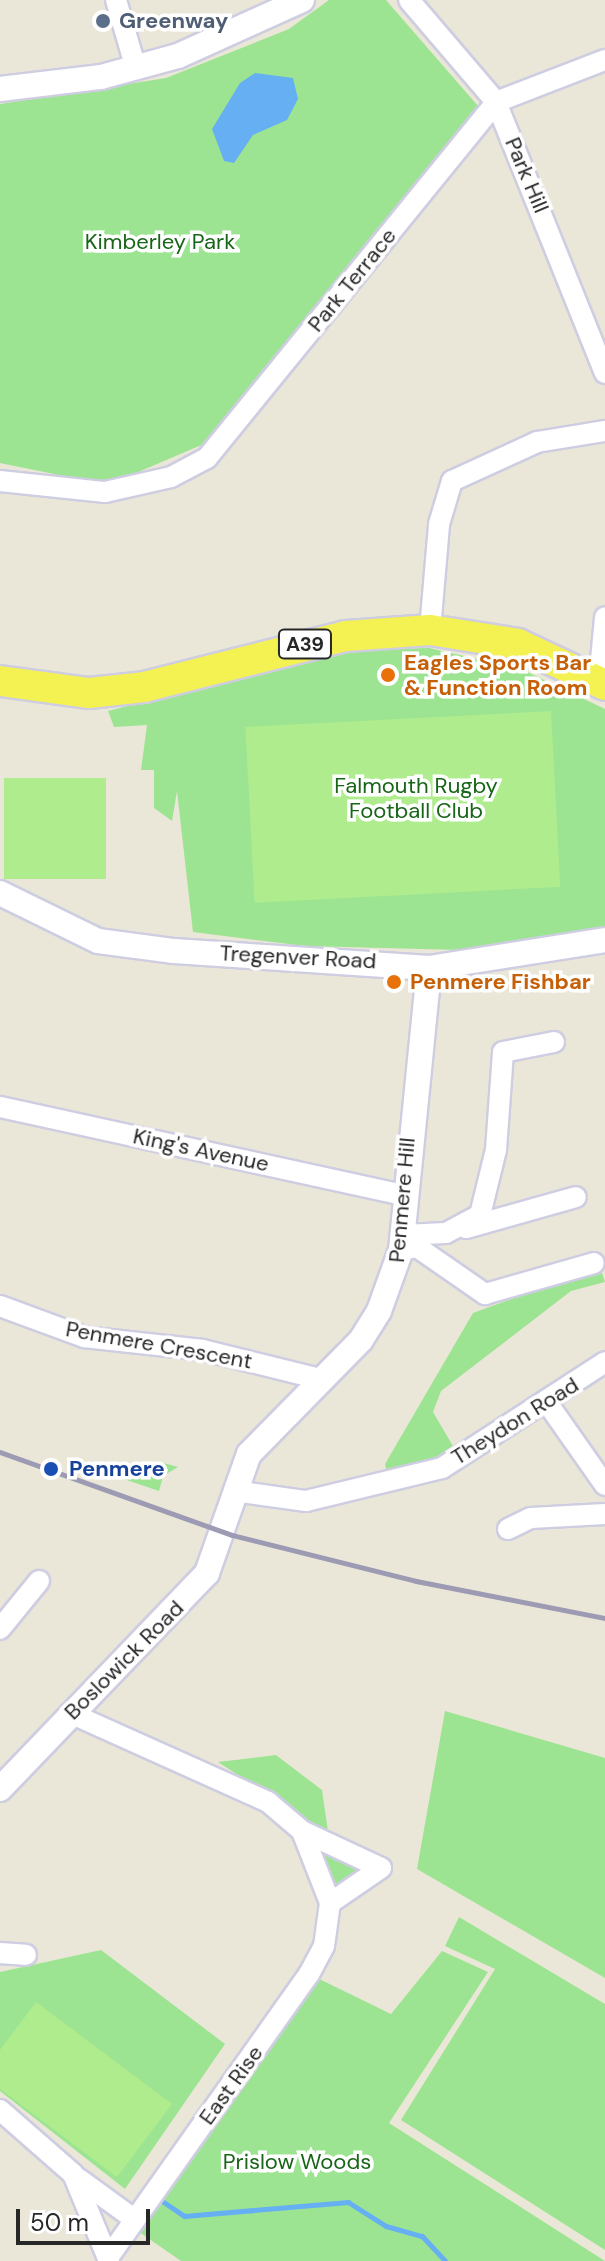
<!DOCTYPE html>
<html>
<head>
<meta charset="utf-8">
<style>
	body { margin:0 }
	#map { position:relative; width:605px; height:2261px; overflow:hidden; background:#ebe7d8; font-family:"DM Sans",sans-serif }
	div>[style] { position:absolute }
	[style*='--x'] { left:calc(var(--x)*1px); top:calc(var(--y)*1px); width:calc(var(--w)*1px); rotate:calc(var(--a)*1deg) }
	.green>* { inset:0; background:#9ce492 }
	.pitch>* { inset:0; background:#afec8d; transform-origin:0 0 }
	.water>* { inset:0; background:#66aff2 }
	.stream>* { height:5px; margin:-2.5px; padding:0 2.5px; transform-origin:2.5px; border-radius:2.5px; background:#66aff2 }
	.roads { filter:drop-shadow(2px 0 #cecde1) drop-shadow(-2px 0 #cecde1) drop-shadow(0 2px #cecde1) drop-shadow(0 -2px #cecde1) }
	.minor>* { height:20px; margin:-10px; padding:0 10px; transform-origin:10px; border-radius:10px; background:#fff }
	.tertiary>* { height:24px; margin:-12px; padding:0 12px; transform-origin:12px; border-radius:12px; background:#fff }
	.primary>* { height:30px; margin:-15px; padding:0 15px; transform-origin:15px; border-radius:15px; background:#f4f153 }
	.rail>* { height:5px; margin:-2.5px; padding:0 2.5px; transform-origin:2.5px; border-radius:2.5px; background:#9d9bb3 }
	.dots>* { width:22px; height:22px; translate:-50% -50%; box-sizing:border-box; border:4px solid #fff; border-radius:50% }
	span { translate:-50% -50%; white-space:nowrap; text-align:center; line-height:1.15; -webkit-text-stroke:7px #fff; paint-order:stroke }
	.shield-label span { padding:2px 6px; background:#fff; border:2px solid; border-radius:6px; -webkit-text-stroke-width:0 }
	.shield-label { font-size:20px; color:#272727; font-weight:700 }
	.service-label { font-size:22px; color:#4e5e75; font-weight:700 }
	.left { translate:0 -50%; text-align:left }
	.street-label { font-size:22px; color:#272727 }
	.park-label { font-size:22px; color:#176517 }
	.food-label { font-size:22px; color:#c56008; font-weight:700 }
	.transit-label { font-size:22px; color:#164399; font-weight:700 }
	.scale { position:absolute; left:16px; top:2209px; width:134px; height:36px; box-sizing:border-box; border:4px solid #272727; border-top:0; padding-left:10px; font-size:24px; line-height:28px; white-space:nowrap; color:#272727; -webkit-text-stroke:6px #fff; paint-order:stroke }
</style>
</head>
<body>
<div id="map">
	<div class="green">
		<div style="clip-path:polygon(329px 0,386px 0,478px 106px,206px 443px,108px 485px,0 463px,0 104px,166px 78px,289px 29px)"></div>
		<div style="clip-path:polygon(429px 648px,521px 669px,605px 709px,605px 928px,460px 950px,305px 946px,193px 932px,177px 791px,172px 821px,154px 808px,154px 770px,141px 770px,147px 725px,114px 727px,108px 711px,346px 650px)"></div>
		<div style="clip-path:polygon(600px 1267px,605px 1282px,571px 1291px,441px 1391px,433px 1412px,457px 1453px,388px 1476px,385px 1464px,473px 1313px)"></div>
		<div style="clip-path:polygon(160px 1462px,178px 1467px,163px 1476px,159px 1491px,100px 1471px)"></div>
		<div style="clip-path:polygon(445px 1711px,605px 1758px,605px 1978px,417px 1869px)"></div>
		<div style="clip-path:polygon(276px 1755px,322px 1790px,330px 1845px,373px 1869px,335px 1894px,321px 1842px,307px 1820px,218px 1762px)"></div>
		<div style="clip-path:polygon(459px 1917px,605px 2004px,605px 2250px,401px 2120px,495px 1969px,445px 1946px)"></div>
		<div style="clip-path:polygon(101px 1950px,225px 2044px,125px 2189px,0 2091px,0 1972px)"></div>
		<div style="clip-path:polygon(442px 1951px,488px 1972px,389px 2123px,605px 2261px,181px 2261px,132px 2227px,309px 1974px,391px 2014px)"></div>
	</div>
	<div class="pitch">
		<div style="left:551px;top:711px;width:176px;height:306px;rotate:87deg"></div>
		<div style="left:106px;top:778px;width:101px;height:102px;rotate:90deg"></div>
		<div style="clip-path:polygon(36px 2002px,172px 2104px,117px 2177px,0 2089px,0 2050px)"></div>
	</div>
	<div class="water">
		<div style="clip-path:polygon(255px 73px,293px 78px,298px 99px,287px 120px,253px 135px,234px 163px,224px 161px,212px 129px,240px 83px)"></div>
	</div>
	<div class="stream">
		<div style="--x:162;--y:2201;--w:27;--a:34"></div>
		<div style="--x:184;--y:2216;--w:165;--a:-4.9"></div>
		<div style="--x:348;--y:2202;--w:45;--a:32.3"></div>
		<div style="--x:386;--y:2226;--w:37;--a:16"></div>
		<div style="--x:422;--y:2236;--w:34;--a:47"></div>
	</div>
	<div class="roads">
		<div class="minor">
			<div style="--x:116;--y:0;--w:72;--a:73.8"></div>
			<div style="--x:409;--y:0;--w:134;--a:49.5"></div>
			<div style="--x:496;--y:102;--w:292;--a:68.1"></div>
			<div style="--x:0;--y:481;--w:106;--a:6"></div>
			<div style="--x:105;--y:492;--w:68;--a:-12.8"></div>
			<div style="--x:171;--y:477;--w:41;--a:-27.8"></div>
			<div style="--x:207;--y:458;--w:459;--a:-50.9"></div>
			<div style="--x:496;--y:102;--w:117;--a:-21.1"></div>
			<div style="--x:430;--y:630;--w:106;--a:-85.1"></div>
			<div style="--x:439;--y:524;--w:45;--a:-73.2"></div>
			<div style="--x:452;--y:481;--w:94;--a:-24.6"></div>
			<div style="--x:537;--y:442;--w:69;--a:-9.2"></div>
			<div style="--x:599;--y:681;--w:64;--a:-84.6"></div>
			<div style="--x:0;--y:1107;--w:412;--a:12.3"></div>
			<div style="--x:466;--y:1228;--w:114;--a:-15.7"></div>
			<div style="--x:403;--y:1235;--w:43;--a:-2.7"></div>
			<div style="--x:446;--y:1233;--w:38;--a:-28"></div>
			<div style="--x:480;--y:1215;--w:67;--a:-76.2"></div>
			<div style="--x:496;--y:1150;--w:98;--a:-85.9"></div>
			<div style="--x:503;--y:1052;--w:52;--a:-11.1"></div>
			<div style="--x:401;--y:1250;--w:16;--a:-11"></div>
			<div style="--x:417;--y:1247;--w:83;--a:34.7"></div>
			<div style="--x:485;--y:1294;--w:113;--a:-15.9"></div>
			<div style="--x:0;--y:1306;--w:90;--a:20.3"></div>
			<div style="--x:84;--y:1337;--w:120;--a:6.2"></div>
			<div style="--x:203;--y:1350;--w:121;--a:13.9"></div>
			<div style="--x:548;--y:1404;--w:99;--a:54.9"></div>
			<div style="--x:234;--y:1491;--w:73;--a:7.9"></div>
			<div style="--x:306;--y:1501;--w:140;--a:-13.6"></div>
			<div style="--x:442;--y:1468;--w:194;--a:-33"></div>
			<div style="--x:508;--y:1529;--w:25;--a:-26"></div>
			<div style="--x:531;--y:1518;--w:74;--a:-3.1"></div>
			<div style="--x:0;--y:1629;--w:62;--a:-50.9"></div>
			<div style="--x:70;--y:1713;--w:217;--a:24.2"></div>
			<div style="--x:268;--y:1802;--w:45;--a:40.5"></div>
			<div style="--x:302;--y:1831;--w:77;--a:68.7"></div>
			<div style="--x:330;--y:1903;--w:43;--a:97.9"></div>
			<div style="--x:324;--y:1946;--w:32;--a:118"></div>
			<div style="--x:309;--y:1974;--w:346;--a:125.3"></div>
			<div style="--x:302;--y:1831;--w:87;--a:25.1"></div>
			<div style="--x:381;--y:1868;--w:62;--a:145.5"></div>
			<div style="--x:0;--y:1953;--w:26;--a:4"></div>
			<div style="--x:0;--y:2110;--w:97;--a:41.2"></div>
			<div style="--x:73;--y:2174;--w:94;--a:67.5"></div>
			<div style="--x:79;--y:2179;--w:68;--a:36"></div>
		</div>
		<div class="tertiary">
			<div style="--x:0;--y:89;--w:102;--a:-6.8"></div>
			<div style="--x:101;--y:77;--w:80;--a:-15.3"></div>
			<div style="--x:178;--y:56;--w:136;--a:-24.3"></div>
			<div style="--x:0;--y:893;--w:109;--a:26.1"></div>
			<div style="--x:98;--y:941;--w:77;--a:7.5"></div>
			<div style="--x:174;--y:951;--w:256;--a:3.8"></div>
			<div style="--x:429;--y:968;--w:178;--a:-9"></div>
			<div style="--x:0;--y:1789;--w:299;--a:-46.2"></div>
			<div style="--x:207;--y:1573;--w:126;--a:-70.6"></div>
			<div style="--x:249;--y:1454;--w:160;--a:-45.5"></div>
			<div style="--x:361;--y:1340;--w:34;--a:-58"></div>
			<div style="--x:379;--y:1311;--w:65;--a:-70.2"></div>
			<div style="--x:401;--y:1250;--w:283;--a:-84.3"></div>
		</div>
		<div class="primary">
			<div style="--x:0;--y:681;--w:90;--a:7.7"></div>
			<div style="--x:89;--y:693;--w:55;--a:-6.2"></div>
			<div style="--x:144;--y:687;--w:208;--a:-14.2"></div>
			<div style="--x:346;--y:636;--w:84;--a:-4.1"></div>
			<div style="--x:430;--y:630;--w:89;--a:9"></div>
			<div style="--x:518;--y:644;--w:96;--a:25.2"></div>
		</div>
	</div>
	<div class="rail">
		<div style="--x:0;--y:1452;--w:246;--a:19.7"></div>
		<div style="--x:232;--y:1535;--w:190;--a:14"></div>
		<div style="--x:416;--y:1581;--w:193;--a:11.1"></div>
	</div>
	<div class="dots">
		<div style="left:103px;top:21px;background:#5c6f8a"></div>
		<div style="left:388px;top:675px;background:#e8710a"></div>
		<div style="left:394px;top:982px;background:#e8710a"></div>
		<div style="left:51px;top:1469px;background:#1a4fb4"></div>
	</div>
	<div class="shield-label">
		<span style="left:305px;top:644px">A39</span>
	</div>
	<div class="service-label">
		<span class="left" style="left:119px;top:21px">Greenway</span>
	</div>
	<div class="street-label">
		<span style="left:527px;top:175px;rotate:67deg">Park Hill</span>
		<span style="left:352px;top:280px;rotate:-51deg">Park Terrace</span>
		<span style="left:298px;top:957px;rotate:3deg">Tregenver Road</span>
		<span style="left:201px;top:1150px;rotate:12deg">King's Avenue</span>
		<span style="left:402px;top:1200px;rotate:-85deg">Penmere Hill</span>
		<span style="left:159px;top:1345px;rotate:10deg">Penmere Crescent</span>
		<span style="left:515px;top:1421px;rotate:-32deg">Theydon Road</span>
		<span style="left:124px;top:1660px;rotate:-45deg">Boslowick Road</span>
		<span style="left:231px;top:2085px;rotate:-54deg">East Rise</span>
	</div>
	<div class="park-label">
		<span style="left:160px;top:242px">Kimberley Park</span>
		<span style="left:416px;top:798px">Falmouth Rugby<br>Football Club</span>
		<span style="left:297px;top:2162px">Prislow Woods</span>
	</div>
	<div class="food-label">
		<span class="left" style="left:404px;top:675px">Eagles Sports Bar<br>&amp; Function Room</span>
		<span class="left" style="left:410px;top:982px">Penmere Fishbar</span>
	</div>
	<div class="transit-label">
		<span class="left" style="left:69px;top:1469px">Penmere</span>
	</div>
	<div class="scale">50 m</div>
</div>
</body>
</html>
